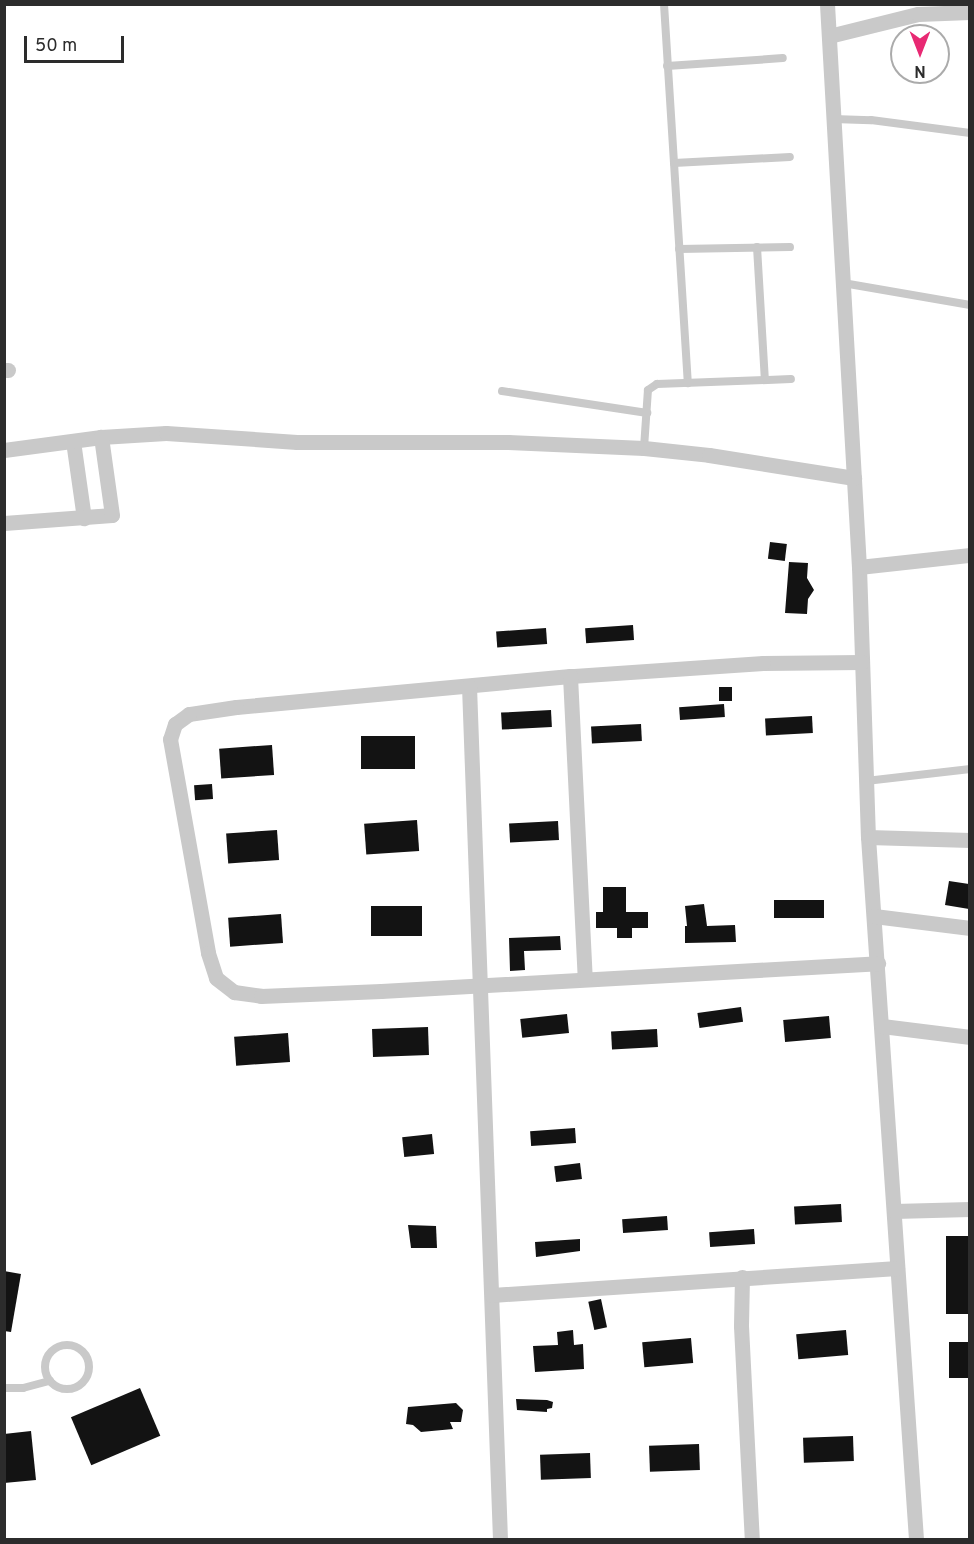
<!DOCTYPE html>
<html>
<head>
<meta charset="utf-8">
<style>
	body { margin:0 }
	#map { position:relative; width:974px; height:1544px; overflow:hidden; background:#fff; font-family:Overpass,sans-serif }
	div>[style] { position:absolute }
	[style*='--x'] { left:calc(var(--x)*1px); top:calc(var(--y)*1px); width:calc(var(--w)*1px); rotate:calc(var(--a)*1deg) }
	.building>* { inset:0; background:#131313; transform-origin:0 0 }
	.lane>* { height:8px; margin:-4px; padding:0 4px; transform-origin:4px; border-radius:4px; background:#c9c9c9 }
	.lane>.ring { margin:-4px; padding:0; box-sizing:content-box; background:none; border:8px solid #c9c9c9; border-radius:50% }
	.street>* { height:15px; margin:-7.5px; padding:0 7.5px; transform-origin:7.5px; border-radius:7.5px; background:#c9c9c9 }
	span { translate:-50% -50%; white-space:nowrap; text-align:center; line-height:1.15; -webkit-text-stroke:6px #fff; paint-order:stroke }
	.frame { position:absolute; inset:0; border:6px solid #2c2c2c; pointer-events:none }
	.north { position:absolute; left:890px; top:24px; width:60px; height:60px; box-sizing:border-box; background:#fff; border:2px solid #ababab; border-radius:50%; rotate:180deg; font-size:16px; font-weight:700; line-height:24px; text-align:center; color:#2c2c2c }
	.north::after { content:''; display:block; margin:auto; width:21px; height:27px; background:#e82973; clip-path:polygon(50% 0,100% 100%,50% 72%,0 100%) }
	.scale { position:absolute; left:24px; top:36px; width:100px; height:27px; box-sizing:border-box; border:3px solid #2c2c2c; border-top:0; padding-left:8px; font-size:18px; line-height:21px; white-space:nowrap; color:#2c2c2c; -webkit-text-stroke:4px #fff; paint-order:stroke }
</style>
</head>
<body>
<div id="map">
	<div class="building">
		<div style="left:770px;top:542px;width:17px;height:17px;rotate:7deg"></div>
		<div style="clip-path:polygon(789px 562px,808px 563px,807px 578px,814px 590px,808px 599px,807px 614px,785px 613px)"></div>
		<div style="left:633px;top:625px;width:15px;height:48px;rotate:86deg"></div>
		<div style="left:546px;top:628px;width:16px;height:50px;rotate:86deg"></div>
		<div style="left:719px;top:687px;width:13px;height:14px"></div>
		<div style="left:724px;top:704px;width:13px;height:45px;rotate:86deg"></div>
		<div style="left:551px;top:710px;width:17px;height:50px;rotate:87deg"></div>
		<div style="left:812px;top:716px;width:17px;height:47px;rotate:87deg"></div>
		<div style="left:641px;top:724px;width:17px;height:50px;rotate:87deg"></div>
		<div style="left:415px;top:736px;width:33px;height:54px;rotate:90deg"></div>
		<div style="left:272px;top:745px;width:30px;height:53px;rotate:86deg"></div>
		<div style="left:212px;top:784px;width:15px;height:18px;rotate:86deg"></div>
		<div style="left:417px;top:820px;width:31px;height:53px;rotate:86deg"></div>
		<div style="left:558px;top:821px;width:19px;height:49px;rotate:87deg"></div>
		<div style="left:277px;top:830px;width:30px;height:51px;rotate:86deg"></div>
		<div style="clip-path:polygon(949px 881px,969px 884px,969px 909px,945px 905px)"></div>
		<div style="clip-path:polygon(603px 887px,626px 887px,626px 912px,648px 912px,648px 928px,632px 928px,632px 938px,617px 938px,617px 928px,596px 928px,596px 912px,603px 912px)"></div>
		<div style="left:774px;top:900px;width:50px;height:18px"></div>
		<div style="clip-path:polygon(704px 904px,707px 926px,735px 925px,736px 942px,685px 943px,685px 926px,687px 926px,685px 906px)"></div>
		<div style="left:422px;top:906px;width:30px;height:51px;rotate:90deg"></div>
		<div style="left:281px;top:914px;width:29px;height:53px;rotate:86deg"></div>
		<div style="clip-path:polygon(560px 936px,561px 950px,524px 951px,525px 970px,510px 971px,509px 938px)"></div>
		<div style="left:741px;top:1007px;width:15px;height:44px;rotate:82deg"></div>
		<div style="left:567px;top:1014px;width:19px;height:47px;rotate:84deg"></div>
		<div style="left:829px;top:1016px;width:22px;height:46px;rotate:85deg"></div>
		<div style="left:428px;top:1027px;width:28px;height:56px;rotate:88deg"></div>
		<div style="left:657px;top:1029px;width:18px;height:46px;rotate:87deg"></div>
		<div style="left:288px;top:1033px;width:29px;height:54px;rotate:86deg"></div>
		<div style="left:575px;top:1128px;width:15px;height:45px;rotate:86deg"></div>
		<div style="left:432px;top:1134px;width:20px;height:30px;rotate:84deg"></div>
		<div style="left:580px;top:1163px;width:16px;height:26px;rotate:83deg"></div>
		<div style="left:841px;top:1204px;width:18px;height:47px;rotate:87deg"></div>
		<div style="left:667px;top:1216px;width:14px;height:45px;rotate:86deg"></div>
		<div style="clip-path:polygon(408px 1225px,436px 1226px,437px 1248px,411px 1248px)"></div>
		<div style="left:754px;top:1229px;width:15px;height:45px;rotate:86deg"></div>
		<div style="left:969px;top:1236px;width:78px;height:23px;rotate:90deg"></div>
		<div style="clip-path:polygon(580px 1239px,580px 1251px,536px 1257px,535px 1242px)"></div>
		<div style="clip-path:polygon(4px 1271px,21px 1274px,11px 1332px,4px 1331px)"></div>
		<div style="left:601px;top:1299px;width:29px;height:13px;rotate:78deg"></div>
		<div style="clip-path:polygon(573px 1330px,574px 1345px,583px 1344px,584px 1369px,535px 1372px,533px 1346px,558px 1345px,557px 1332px)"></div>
		<div style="left:846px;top:1330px;width:25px;height:50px;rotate:85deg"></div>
		<div style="left:691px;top:1338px;width:25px;height:49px;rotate:85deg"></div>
		<div style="left:949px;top:1342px;width:20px;height:36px"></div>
		<div style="left:140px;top:1388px;width:52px;height:75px;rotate:67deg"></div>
		<div style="clip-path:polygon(516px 1399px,547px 1400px,553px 1402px,552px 1408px,547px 1409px,547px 1412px,517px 1410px)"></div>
		<div style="clip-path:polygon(456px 1403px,463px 1410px,461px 1422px,450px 1422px,453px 1429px,421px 1432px,413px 1425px,406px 1424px,408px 1407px)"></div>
		<div style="clip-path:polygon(31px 1431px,36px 1480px,4px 1483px,4px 1434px)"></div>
		<div style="left:853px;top:1436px;width:25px;height:50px;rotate:88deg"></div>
		<div style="left:699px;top:1444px;width:26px;height:50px;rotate:88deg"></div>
		<div style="left:590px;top:1453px;width:25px;height:50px;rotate:88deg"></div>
	</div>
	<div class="lane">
		<div style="--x:664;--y:4;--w:380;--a:86.4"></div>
		<div style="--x:667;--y:66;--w:116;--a:-3.9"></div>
		<div style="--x:833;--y:119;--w:38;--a:2"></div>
		<div style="--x:871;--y:120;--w:100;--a:7.5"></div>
		<div style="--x:674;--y:163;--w:116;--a:-3"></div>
		<div style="--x:757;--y:247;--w:133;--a:86.6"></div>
		<div style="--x:679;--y:249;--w:111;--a:-1"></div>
		<div style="--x:843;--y:283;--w:129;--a:9.8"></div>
		<div style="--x:502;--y:391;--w:147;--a:8.6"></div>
		<div style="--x:644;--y:448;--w:58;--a:-86.1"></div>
		<div style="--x:648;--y:390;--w:11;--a:-34"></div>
		<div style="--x:657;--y:384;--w:134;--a:-2.1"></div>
		<div style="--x:866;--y:781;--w:105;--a:-6.6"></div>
		<div class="ring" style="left:45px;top:1345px;width:36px;height:36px"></div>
		<div style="--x:4;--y:1388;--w:19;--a:0"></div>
		<div style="--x:23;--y:1388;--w:28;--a:-15"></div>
	</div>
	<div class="street">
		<div style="--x:827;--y:4;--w:564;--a:86.75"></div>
		<div style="--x:859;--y:567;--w:270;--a:88.1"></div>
		<div style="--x:868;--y:837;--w:705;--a:86.09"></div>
		<div style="--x:829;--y:36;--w:92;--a:-13.9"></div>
		<div style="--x:918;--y:14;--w:52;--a:-2.2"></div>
		<div style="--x:4;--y:370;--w:4;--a:0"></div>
		<div style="--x:73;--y:441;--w:78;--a:81.9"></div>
		<div style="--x:4;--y:450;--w:98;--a:-7.6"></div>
		<div style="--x:101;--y:437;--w:65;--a:-3.5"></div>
		<div style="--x:166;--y:433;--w:131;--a:3.9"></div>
		<div style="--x:297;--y:442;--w:211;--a:0"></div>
		<div style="--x:508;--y:442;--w:136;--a:2.5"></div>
		<div style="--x:644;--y:448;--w:65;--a:6.1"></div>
		<div style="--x:709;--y:455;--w:147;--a:9"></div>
		<div style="--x:4;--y:523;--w:108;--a:-4.2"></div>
		<div style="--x:112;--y:515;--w:79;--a:-98"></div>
		<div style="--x:859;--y:567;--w:112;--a:-6.2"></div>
		<div style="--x:862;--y:662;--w:99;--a:179.4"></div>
		<div style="--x:763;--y:663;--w:193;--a:176.1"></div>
		<div style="--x:570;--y:676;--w:335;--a:174.7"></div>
		<div style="--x:236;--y:707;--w:48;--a:171.5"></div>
		<div style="--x:189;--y:714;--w:17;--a:144"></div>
		<div style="--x:175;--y:724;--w:16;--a:108"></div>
		<div style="--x:170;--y:739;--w:217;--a:79.9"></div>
		<div style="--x:208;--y:953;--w:26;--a:72"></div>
		<div style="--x:216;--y:978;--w:23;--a:38"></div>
		<div style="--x:234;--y:992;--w:27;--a:8"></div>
		<div style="--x:261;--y:996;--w:120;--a:-2.4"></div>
		<div style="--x:381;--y:991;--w:498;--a:-3.2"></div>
		<div style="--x:570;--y:676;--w:303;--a:87.2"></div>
		<div style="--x:469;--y:686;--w:855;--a:87.92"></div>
		<div style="--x:868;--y:837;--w:102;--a:1.7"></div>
		<div style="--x:874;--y:916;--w:97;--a:7.1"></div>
		<div style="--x:882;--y:1026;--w:89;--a:7.1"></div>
		<div style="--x:894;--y:1211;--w:76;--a:-1.5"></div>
		<div style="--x:742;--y:1277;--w:49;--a:91.2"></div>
		<div style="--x:741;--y:1326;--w:214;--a:87.1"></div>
		<div style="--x:492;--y:1295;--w:406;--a:-3.8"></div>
	</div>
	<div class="frame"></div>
	<div class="north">N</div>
	<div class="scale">50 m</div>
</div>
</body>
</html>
